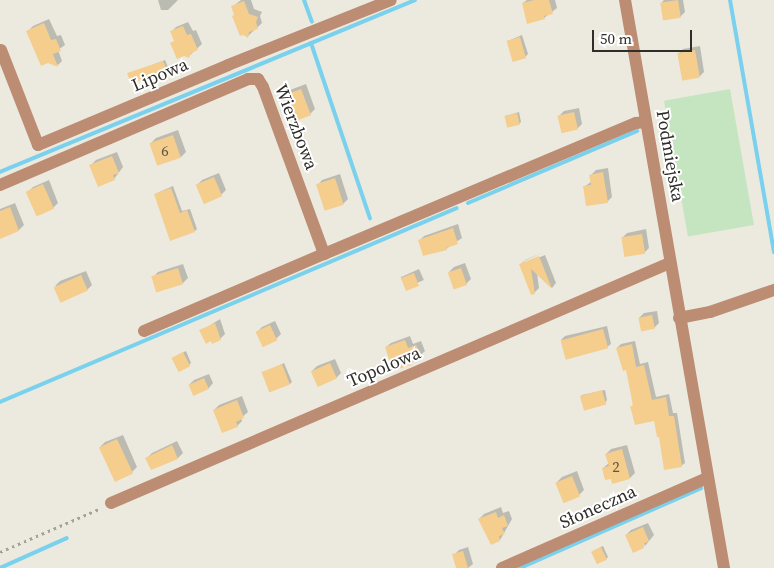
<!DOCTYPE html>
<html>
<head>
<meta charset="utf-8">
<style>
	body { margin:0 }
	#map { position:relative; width:774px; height:568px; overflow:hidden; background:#eceadf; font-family:"Source Serif 4",serif }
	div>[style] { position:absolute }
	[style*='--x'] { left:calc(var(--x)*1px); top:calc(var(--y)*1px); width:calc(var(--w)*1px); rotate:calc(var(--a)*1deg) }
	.green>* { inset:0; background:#c4e5c0; transform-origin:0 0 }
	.shadow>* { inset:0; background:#0003; transform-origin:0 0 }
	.stream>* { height:4px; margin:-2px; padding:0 2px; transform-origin:2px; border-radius:2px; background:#7ad1ed }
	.building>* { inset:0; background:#f5ce8e; transform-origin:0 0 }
	.path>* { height:2.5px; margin-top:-1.25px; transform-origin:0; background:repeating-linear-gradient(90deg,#a3a299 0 2.5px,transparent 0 6.5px) }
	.minor>* { height:12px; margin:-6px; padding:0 6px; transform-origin:6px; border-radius:6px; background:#bc8c73 }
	span { translate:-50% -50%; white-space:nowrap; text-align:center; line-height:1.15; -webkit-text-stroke:4px #fff; paint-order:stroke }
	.number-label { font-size:15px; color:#605643 }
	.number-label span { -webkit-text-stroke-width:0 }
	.street-label { font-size:18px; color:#2f2e2a }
	.scale { position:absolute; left:592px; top:30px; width:100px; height:22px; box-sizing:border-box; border:2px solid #2f2e2a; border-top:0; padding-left:6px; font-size:15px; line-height:18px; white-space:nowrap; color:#2f2e2a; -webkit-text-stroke:4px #fff; paint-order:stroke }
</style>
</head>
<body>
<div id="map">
	<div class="green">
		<div style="left:730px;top:89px;width:138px;height:67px;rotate:80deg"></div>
	</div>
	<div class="shadow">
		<div style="clip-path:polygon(158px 0,178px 0,168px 10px,161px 10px)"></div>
		<div style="clip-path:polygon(241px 0,251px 0,254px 9px,262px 12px,260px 16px,262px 23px,248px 36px,232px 7px)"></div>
		<div style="clip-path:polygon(527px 0,555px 0,557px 8px,544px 18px,523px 3px)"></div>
		<div style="clip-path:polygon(664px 0,683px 0,685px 12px,680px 17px,662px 2px)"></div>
		<div style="clip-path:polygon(49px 19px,57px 36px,61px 35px,65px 45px,58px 50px,62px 61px,58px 65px,48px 61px,28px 31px,33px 26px)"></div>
		<div style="clip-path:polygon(188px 22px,193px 31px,196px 30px,202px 44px,189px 56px,175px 40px,171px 32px,176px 27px)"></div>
		<div style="clip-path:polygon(522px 35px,528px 54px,525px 57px,508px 41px)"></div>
		<div style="clip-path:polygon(700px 46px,704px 72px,699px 77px,678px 54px,683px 49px)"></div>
		<div style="clip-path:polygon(165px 60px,168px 67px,166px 69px,128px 74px)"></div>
		<div style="clip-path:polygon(306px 84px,315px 109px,310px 114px,285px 95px,290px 90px)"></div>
		<div style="clip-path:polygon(579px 108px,582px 124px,577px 129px,559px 116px,564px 111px)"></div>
		<div style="clip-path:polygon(519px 112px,521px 122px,519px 124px,505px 116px)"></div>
		<div style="clip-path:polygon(178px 130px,186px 152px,181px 157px,151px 143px,156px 138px)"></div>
		<div style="clip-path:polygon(117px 152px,123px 167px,114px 179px,91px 165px,96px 160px)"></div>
		<div style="clip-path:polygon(608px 168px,612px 197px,607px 202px,584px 187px,592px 181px,591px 175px,596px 170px)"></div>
		<div style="clip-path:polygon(219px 173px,226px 190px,221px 195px,197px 185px,202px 180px)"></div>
		<div style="clip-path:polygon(340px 174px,348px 199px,343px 204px,318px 185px,322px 180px)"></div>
		<div style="clip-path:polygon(49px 180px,58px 203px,53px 208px,28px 192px,33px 187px)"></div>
		<div style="clip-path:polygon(173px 186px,182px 211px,190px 209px,197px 229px,195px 231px,155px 194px)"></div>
		<div style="clip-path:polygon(15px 203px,24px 225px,19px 230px,1px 237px,0 209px)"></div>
		<div style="clip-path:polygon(458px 224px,462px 238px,446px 249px,419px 241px,424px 236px)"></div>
		<div style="clip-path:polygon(646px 229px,649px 248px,644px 253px,622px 238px,627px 233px)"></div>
		<div style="clip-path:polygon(544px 252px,524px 261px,524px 264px,545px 255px,556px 283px,552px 288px,537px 273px,539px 288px,534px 293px,520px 265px,525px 260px)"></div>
		<div style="clip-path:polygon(465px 263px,471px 279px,466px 284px,449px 272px,454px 267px)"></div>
		<div style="clip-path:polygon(183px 264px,188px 278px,183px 283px,153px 277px,158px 272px)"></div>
		<div style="left:419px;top:269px;width:12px;height:20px;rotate:66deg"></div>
		<div style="clip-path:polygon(86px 271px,92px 285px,87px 290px,55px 286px,60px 281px)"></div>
		<div style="clip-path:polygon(657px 311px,659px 323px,654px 328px,639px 318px,644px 313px)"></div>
		<div style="clip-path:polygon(220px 319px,225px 334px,220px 339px,201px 331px)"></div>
		<div style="clip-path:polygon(275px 321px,281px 334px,276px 339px,257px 332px,262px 327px)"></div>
		<div style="clip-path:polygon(607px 326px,611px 344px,607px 347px,561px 340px,565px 336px)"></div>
		<div style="clip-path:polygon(410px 336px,413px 344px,421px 341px,425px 351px,411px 364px,386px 347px,391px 343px)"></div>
		<div style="clip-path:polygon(635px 341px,640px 364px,648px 362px,656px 397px,669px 394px,673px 413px,677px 413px,685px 463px,681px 466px,660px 435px,655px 419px,631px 407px,634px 404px,627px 369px,617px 348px,621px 344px)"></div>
		<div style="clip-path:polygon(186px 351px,191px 363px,189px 365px,173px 358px)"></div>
		<div style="clip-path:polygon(335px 359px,341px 373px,336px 378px,312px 371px,317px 366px)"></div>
		<div style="clip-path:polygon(284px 363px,292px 382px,290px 384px,263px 373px)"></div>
		<div style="clip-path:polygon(209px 374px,213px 383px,209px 388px,189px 385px,194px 380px)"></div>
		<div style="clip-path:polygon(605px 390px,607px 400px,605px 403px,584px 408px,581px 396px,582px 395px)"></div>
		<div style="clip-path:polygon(242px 396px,248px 412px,241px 418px,242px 421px,237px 426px,214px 410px,219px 405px)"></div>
		<div style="clip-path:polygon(123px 435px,137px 467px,132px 472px,100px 447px,105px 442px)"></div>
		<div style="clip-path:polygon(177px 441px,183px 453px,178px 458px,147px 458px,152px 453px)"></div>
		<div style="clip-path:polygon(627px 445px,635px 473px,630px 478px,603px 468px,609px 463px,606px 454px,611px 449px)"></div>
		<div style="clip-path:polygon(577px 471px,584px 490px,579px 495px,557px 482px,562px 477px)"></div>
		<div style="clip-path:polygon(501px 507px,503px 513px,509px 511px,512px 519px,500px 540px,479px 519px,484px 514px)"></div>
		<div style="clip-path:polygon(648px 523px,654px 535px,645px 546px,641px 538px,644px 547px,634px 552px,626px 535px,631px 530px)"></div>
		<div style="clip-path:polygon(603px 546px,608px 557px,606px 559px,593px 551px)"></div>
		<div style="clip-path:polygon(468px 547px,473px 564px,468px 568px,457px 568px,454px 555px,459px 550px)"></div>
	</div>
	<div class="stream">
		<div style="--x:304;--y:0;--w:23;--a:70"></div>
		<div style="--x:730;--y:0;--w:256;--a:80.1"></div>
		<div style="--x:311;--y:43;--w:185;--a:71.4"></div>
		<div style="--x:0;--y:172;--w:449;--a:-22.5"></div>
		<div style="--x:468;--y:203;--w:184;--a:-23.1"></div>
		<div style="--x:0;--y:402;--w:496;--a:-23"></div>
		<div style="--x:0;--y:568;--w:73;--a:-24.1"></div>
		<div style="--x:520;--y:568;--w:198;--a:-23.8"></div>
	</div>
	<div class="building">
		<div style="clip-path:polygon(534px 0,549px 0,553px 14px,544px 16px,545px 19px,527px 24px,522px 3px)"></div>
		<div style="left:678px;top:0;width:18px;height:18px;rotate:81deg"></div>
		<div style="clip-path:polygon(244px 1px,249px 14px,258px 17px,256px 22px,258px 29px,249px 32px,248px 38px,243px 35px,240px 36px,232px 16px,234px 15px,231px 6px)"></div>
		<div style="clip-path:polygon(44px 23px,51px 40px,56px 39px,61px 51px,53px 54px,58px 67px,48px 63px,41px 66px,26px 31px)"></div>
		<div style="clip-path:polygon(183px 26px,187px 35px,191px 34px,198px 50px,191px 53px,189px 58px,184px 56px,177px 59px,170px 43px,174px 41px,170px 31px)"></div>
		<div style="left:520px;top:37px;width:22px;height:14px;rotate:74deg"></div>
		<div style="left:695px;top:50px;width:28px;height:18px;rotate:80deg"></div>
		<div style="clip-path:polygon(163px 61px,167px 70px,131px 84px,127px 73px)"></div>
		<div style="left:301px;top:89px;width:28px;height:19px;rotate:69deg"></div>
		<div style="left:574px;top:112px;width:18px;height:17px;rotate:77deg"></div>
		<div style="left:517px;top:113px;width:12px;height:13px;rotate:76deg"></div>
		<div style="left:173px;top:135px;width:24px;height:25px;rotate:71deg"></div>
		<div style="clip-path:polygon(112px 156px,119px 173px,113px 175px,115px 180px,98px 187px,89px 165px)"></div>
		<div style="clip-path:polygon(603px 172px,608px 203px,586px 206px,583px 186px,591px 185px,589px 175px)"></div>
		<div style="left:214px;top:177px;width:21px;height:20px;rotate:67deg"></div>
		<div style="left:335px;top:178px;width:28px;height:20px;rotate:72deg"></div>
		<div style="left:43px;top:184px;width:27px;height:19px;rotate:66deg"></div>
		<div style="clip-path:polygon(171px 188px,180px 213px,187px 210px,195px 232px,170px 241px,154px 194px)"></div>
		<div style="clip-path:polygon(10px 207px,19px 231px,0 239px,0 211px)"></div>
		<div style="clip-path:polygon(453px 228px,458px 244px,446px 248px,447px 250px,423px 256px,418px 240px)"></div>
		<div style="left:642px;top:234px;width:20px;height:21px;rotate:81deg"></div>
		<div style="clip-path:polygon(539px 256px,552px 289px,531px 269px,535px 294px,531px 295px,519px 264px)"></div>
		<div style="left:178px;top:268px;width:17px;height:28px;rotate:73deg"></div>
		<div style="left:461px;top:268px;width:18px;height:14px;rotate:71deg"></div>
		<div style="left:414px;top:273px;width:14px;height:14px;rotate:69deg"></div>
		<div style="left:81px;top:275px;width:17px;height:30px;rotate:66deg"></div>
		<div style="left:652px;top:315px;width:14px;height:14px;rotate:78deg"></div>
		<div style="clip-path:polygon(215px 323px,221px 340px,212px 344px,211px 341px,206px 344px,199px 330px)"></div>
		<div style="left:270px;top:325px;width:17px;height:16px;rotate:65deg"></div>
		<div style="left:603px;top:329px;width:20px;height:44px;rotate:75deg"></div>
		<div style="clip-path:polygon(405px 340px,408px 348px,416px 345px,421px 357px,410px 361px,412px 365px,398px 369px,396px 363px,391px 365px,385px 347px)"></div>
		<div style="clip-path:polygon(632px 344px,636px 367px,644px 365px,652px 400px,666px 397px,669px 416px,674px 416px,682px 467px,664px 470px,659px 437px,657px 437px,654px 421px,635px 425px,630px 406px,633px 406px,626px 370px,623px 371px,616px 348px)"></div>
		<div style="left:183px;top:352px;width:16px;height:13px;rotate:63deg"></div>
		<div style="left:330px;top:363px;width:17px;height:21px;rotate:66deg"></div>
		<div style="left:282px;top:364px;width:22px;height:22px;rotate:69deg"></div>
		<div style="left:204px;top:378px;width:12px;height:17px;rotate:66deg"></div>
		<div style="left:602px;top:390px;width:15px;height:23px;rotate:74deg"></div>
		<div style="clip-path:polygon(237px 400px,244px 418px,236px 422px,238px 427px,222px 433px,213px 410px)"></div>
		<div style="left:117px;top:439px;width:38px;height:20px;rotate:65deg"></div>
		<div style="clip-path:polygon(172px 445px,178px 459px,151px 470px,145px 458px)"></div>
		<div style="clip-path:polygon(622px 449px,630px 479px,612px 484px,611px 479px,605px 480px,602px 468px,609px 466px,605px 454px)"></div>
		<div style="left:572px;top:476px;width:22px;height:18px;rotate:68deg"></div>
		<div style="clip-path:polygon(496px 512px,498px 518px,504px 515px,508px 526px,502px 528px,505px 534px,499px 536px,500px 541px,491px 545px,478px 519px)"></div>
		<div style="clip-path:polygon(643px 527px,649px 541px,643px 544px,644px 548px,633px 553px,625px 535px)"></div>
		<div style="left:601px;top:547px;width:14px;height:11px;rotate:65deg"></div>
		<div style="clip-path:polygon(463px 551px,468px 568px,456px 568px,452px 554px)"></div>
	</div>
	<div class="path">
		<div style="--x:0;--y:552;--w:110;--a:-23.5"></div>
	</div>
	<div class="minor">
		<div style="--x:625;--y:0;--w:577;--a:80.11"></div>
		<div style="--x:1;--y:50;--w:102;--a:68.7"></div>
		<div style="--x:38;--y:145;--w:206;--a:-22.8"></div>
		<div style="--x:228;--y:65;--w:175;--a:-21.7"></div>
		<div style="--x:0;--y:185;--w:270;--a:-23.1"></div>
		<div style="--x:248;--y:79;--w:10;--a:0"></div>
		<div style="--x:258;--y:79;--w:9;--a:58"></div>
		<div style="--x:263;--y:87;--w:178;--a:69.9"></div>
		<div style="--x:324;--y:254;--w:338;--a:-22.8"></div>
		<div style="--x:636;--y:123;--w:10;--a:-6"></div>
		<div style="--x:679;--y:318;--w:32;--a:-11"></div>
		<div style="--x:710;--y:312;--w:68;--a:-19"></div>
		<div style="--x:144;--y:331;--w:196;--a:-23.2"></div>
		<div style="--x:111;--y:503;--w:608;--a:-23.24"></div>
		<div style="--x:502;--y:568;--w:224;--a:-23.7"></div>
	</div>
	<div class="number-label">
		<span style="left:165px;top:151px">6</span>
		<span style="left:616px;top:467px">2</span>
	</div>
	<div class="street-label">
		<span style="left:160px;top:75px;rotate:-23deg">Lipowa</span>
		<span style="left:296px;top:127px;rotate:69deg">Wierzbowa</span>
		<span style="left:670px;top:156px;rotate:80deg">Podmiejska</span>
		<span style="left:384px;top:367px;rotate:-23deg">Topolowa</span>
		<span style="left:598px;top:507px;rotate:-24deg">Słoneczna</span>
	</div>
	<div class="scale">50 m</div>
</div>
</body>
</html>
